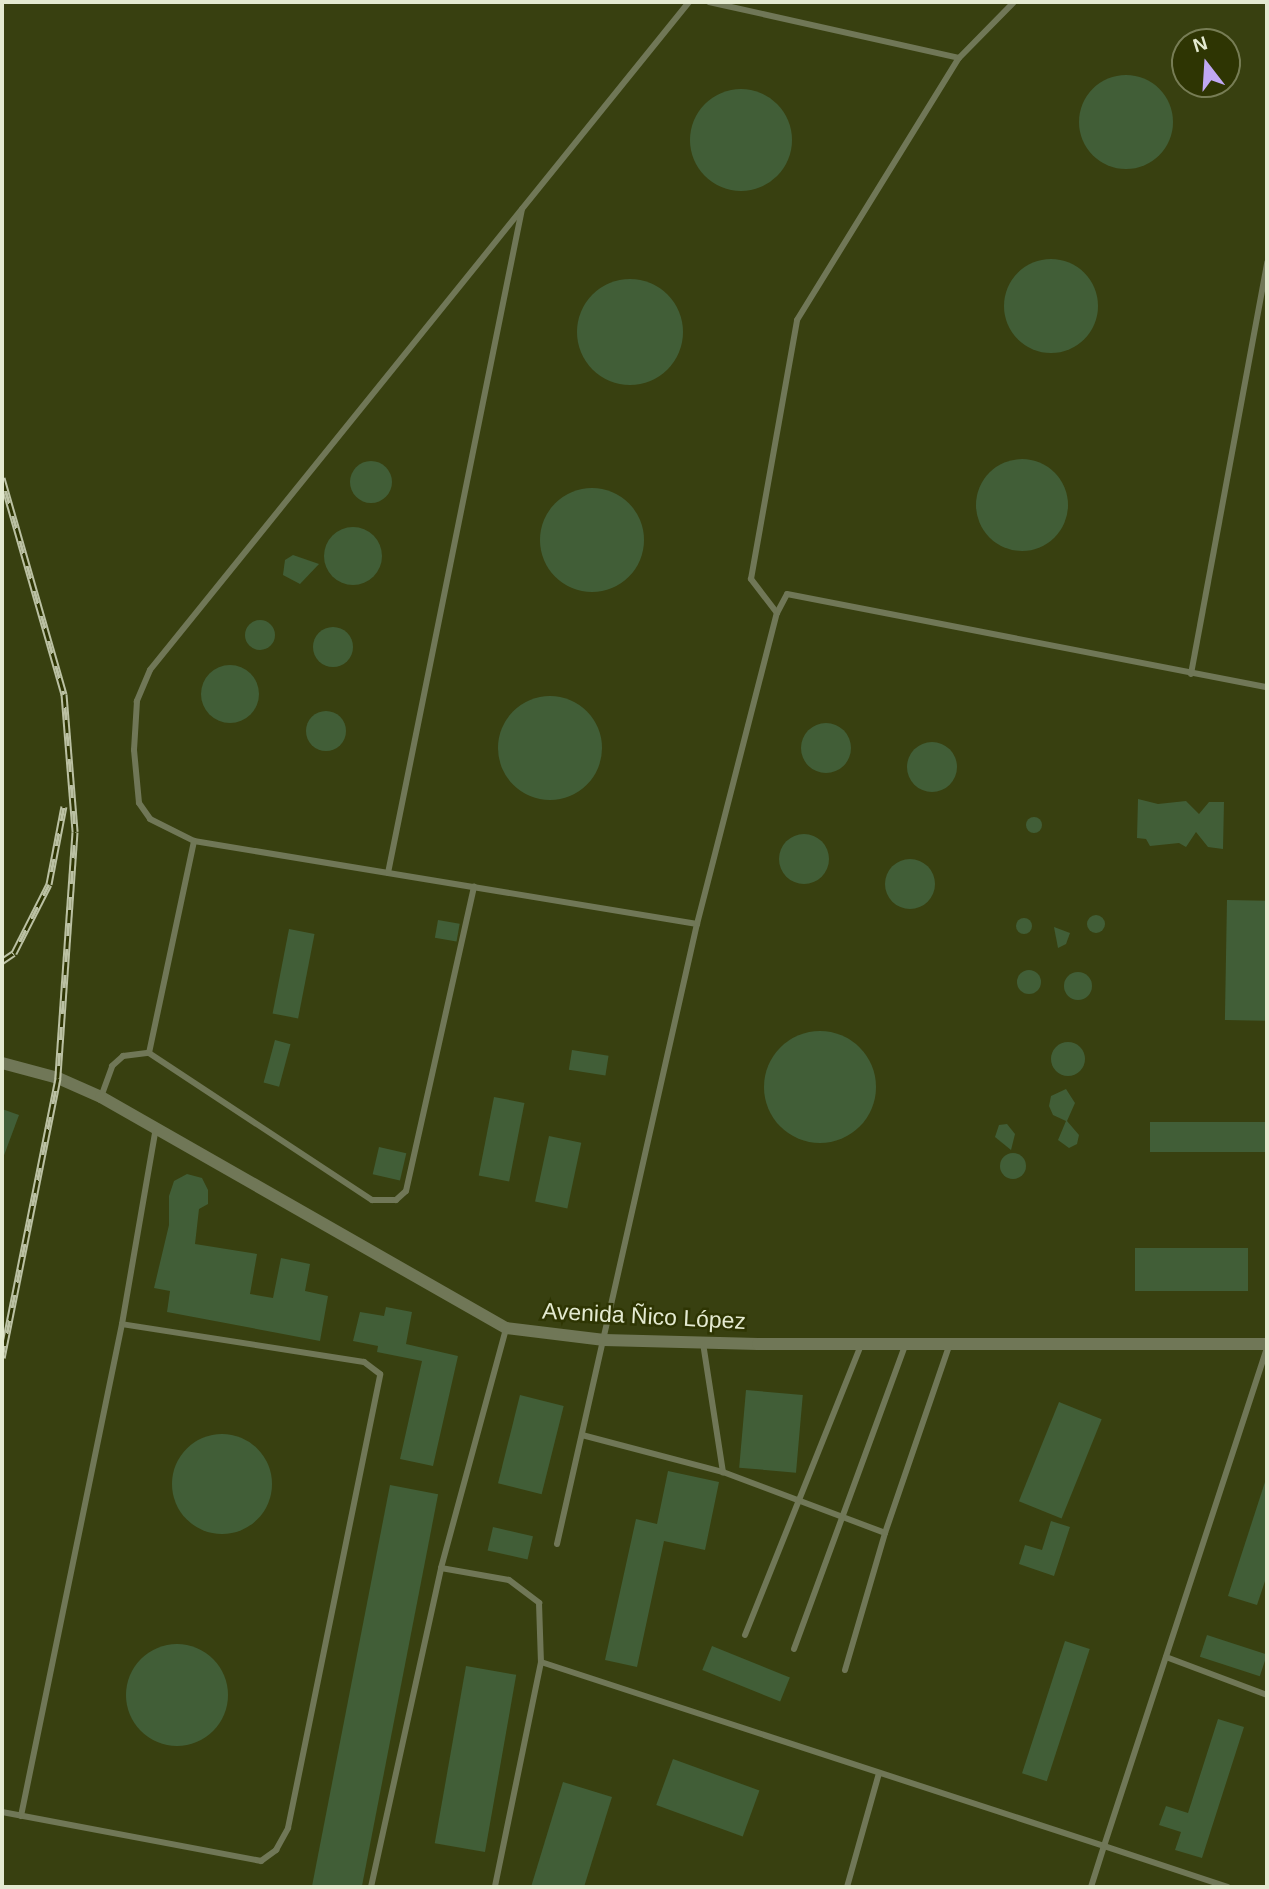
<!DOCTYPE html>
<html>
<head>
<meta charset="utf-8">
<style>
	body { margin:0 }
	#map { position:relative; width:1269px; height:1889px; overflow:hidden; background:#384010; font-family:Helvetica,sans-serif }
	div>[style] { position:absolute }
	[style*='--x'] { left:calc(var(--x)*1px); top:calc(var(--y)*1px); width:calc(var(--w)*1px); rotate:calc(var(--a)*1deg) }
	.building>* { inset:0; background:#415e37; transform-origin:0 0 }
	.round { border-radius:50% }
	.lane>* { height:6px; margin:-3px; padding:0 3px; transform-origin:3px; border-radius:3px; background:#707757 }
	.street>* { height:12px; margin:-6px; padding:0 6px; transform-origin:6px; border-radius:6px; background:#707757 }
	.rail>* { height:7px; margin-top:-3.5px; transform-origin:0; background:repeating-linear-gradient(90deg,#2e3503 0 13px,#bbc1a3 0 26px); box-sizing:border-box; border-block:2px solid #bbc1a3 }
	span { translate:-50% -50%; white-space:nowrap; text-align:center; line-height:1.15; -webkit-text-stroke:5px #2e3503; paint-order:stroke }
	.street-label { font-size:23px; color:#e4ead1 }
	.frame { position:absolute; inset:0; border:4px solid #e4ead1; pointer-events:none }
	.north { position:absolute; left:1171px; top:28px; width:70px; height:70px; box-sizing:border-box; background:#2e3503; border:2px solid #777d55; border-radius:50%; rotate:343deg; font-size:19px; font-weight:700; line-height:28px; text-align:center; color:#e4ead1 }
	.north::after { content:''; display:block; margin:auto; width:24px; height:32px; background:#c0a8f4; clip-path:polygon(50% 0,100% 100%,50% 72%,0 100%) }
</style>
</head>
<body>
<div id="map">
	<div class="building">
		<div class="round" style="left:1079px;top:75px;width:94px;height:94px"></div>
		<div class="round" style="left:690px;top:89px;width:102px;height:102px"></div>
		<div class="round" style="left:1004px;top:259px;width:94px;height:94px"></div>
		<div class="round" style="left:577px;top:279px;width:106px;height:106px"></div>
		<div class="round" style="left:976px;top:459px;width:92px;height:92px"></div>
		<div class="round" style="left:350px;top:461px;width:42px;height:42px"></div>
		<div class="round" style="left:540px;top:488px;width:104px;height:104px"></div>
		<div class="round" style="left:324px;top:527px;width:58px;height:58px"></div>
		<div style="clip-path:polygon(293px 555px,319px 564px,300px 584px,283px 575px,285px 560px)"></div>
		<div class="round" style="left:245px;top:620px;width:30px;height:30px"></div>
		<div class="round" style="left:313px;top:627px;width:40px;height:40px"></div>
		<div class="round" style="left:201px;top:665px;width:58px;height:58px"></div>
		<div class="round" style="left:498px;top:696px;width:104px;height:104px"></div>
		<div class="round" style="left:306px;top:711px;width:40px;height:40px"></div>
		<div class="round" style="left:801px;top:723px;width:50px;height:50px"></div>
		<div class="round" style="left:907px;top:742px;width:50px;height:50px"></div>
		<div style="clip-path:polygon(1138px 799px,1158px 804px,1186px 801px,1199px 814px,1209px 802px,1224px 802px,1223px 849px,1208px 847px,1196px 832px,1186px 847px,1179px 843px,1150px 846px,1146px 839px,1137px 838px)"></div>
		<div class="round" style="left:1026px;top:817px;width:16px;height:16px"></div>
		<div class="round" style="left:779px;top:834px;width:50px;height:50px"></div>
		<div class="round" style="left:885px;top:859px;width:50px;height:50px"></div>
		<div style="left:1227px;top:900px;width:40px;height:120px;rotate:1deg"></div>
		<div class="round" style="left:1087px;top:915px;width:18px;height:18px"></div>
		<div class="round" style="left:1016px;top:918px;width:16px;height:16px"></div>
		<div style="left:438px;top:920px;width:22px;height:18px;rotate:10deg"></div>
		<div style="clip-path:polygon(1054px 927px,1070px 933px,1066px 944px,1058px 948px)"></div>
		<div style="left:289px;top:929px;width:26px;height:86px;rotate:11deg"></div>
		<div class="round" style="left:1017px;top:970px;width:24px;height:24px"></div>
		<div class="round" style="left:1064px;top:972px;width:28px;height:28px"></div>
		<div class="round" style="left:764px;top:1031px;width:112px;height:112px"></div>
		<div style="left:275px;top:1040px;width:16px;height:44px;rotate:15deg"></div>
		<div class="round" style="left:1051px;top:1042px;width:34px;height:34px"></div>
		<div style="left:572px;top:1050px;width:37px;height:20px;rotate:9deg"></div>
		<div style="clip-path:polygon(1066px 1089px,1075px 1103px,1067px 1121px,1079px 1135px,1077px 1144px,1069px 1148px,1058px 1140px,1066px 1121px,1053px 1115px,1049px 1106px,1051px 1096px)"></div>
		<div style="left:494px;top:1097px;width:31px;height:80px;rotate:11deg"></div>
		<div style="clip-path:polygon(2px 1109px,19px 1115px,3px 1158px,2px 1158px)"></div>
		<div style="left:1267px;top:1122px;width:30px;height:117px;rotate:90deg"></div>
		<div style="clip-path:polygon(1007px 1124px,1015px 1134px,1011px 1150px,995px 1137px,999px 1125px)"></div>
		<div style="left:549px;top:1136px;width:33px;height:67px;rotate:12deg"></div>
		<div style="left:379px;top:1147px;width:28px;height:28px;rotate:13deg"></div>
		<div class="round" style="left:1000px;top:1153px;width:26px;height:26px"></div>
		<div style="clip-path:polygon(187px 1174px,202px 1178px,208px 1190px,208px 1204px,199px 1209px,195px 1244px,257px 1254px,250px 1294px,273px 1298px,281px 1258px,310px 1264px,305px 1291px,328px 1296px,320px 1341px,167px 1312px,170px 1291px,154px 1288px,169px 1225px,169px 1196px,174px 1181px)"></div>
		<div style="left:1248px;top:1248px;width:43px;height:113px;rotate:90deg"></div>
		<div style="clip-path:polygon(386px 1307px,412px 1312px,406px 1344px,458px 1356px,433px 1466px,400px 1459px,422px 1361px,377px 1352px,378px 1346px,353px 1341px,360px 1312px,384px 1316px)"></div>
		<div style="left:746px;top:1390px;width:57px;height:78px;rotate:5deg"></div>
		<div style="left:520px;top:1395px;width:45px;height:91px;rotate:14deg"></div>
		<div style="left:1059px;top:1402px;width:46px;height:107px;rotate:22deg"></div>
		<div class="round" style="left:172px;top:1434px;width:100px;height:100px"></div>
		<div style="clip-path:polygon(668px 1471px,719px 1482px,705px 1550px,664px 1541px,637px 1667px,605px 1660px,636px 1519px,657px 1524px)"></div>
		<div style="clip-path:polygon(1265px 1482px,1267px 1575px,1257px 1605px,1228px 1596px)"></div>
		<div style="left:390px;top:1485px;width:49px;height:408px;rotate:11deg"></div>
		<div style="clip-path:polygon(1051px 1521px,1070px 1527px,1054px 1576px,1019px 1564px,1025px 1545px,1042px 1550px)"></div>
		<div style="left:493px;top:1527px;width:41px;height:24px;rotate:13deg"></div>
		<div style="left:1207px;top:1635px;width:63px;height:23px;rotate:18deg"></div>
		<div style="left:1065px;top:1641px;width:26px;height:139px;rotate:18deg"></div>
		<div class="round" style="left:126px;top:1644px;width:102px;height:102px"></div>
		<div style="left:712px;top:1646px;width:84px;height:26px;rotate:22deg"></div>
		<div style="left:466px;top:1666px;width:51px;height:180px;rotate:10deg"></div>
		<div style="clip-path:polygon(1218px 1719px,1244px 1727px,1202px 1858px,1175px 1850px,1181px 1832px,1159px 1825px,1166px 1806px,1188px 1813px)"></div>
		<div style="left:673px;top:1759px;width:92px;height:49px;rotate:20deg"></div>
		<div style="clip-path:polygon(563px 1782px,612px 1797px,584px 1887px,531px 1887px)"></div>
	</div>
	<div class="lane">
		<div style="--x:689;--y:2;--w:858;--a:128.9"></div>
		<div style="--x:150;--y:670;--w:34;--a:113"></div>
		<div style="--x:137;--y:701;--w:49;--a:93.5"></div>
		<div style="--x:134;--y:750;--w:53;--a:84.6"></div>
		<div style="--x:139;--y:803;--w:19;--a:55"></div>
		<div style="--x:150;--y:819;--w:49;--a:26.6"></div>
		<div style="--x:194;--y:841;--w:510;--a:9.37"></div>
		<div style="--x:709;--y:2;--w:256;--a:12.6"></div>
		<div style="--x:777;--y:613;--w:43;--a:-127.4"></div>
		<div style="--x:751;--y:579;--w:263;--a:-79.9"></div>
		<div style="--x:797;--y:320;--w:308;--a:-58.3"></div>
		<div style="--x:959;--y:58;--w:78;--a:-45.5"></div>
		<div style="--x:1191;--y:674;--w:419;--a:-79.5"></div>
		<div style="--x:388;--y:873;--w:677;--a:-78.59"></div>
		<div style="--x:149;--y:1053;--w:217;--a:-78"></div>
		<div style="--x:101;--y:1097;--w:33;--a:-70"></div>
		<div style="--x:112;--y:1066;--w:15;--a:-42"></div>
		<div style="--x:123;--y:1056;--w:26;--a:-7"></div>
		<div style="--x:149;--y:1053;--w:267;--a:33.4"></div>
		<div style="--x:372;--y:1200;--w:24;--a:0"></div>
		<div style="--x:396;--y:1200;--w:13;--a:-42"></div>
		<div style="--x:406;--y:1191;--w:312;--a:-77.4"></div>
		<div style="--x:703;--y:1343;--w:131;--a:81.2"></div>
		<div style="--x:582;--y:1435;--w:146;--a:14.7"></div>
		<div style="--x:723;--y:1472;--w:173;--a:20.6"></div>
		<div style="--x:557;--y:1544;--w:636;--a:-77.28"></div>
		<div style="--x:697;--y:924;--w:321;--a:-75.6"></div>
		<div style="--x:777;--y:613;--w:21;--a:-62"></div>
		<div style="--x:787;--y:594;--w:489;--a:11"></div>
		<div style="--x:441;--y:1568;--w:69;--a:10"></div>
		<div style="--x:509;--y:1580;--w:38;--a:37"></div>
		<div style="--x:539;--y:1603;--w:59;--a:88.1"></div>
		<div style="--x:541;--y:1662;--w:230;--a:101.6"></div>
		<div style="--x:745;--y:1635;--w:312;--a:-68.2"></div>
		<div style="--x:794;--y:1649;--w:324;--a:-69.9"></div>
		<div style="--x:1166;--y:1657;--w:108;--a:20.6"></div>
		<div style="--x:541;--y:1662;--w:592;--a:18.1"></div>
		<div style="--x:1104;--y:1846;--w:43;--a:107.6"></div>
		<div style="--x:845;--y:1670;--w:143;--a:-73.7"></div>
		<div style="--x:885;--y:1533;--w:198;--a:-71.1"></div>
		<div style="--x:2;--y:1812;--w:264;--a:10.7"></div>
		<div style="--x:261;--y:1861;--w:19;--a:-36"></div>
		<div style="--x:276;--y:1850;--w:25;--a:-61"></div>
		<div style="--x:288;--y:1828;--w:463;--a:-78.5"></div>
		<div style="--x:380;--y:1374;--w:20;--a:-143"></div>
		<div style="--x:364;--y:1362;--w:245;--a:-171.1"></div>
		<div style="--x:21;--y:1816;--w:502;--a:-78.4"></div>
		<div style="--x:122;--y:1324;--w:199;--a:-80.2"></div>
		<div style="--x:371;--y:1887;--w:327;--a:-77.6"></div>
		<div style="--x:441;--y:1568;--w:249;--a:-74.8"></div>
		<div style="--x:847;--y:1887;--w:118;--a:-74.3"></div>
		<div style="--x:1228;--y:1887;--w:131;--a:-161.7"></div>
		<div style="--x:1104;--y:1846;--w:524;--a:-71.88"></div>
	</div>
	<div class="street">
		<div style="--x:2;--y:1063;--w:58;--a:15"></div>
		<div style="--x:58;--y:1078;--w:47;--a:23.8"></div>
		<div style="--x:101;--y:1097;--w:466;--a:29.7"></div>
		<div style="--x:506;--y:1328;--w:99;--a:7"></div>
		<div style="--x:604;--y:1340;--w:154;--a:1.5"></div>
		<div style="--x:758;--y:1344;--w:509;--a:0"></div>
	</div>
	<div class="rail">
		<div style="--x:2;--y:478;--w:225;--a:74"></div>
		<div style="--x:64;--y:694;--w:138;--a:85.4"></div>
		<div style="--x:75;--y:832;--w:247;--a:94"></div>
		<div style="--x:58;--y:1078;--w:285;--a:101.3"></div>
		<div style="--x:2;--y:961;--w:14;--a:-34"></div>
		<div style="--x:14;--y:953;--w:77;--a:-63.1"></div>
		<div style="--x:49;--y:884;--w:79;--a:-79.1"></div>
	</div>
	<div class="street-label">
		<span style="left:644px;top:1316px;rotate:3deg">Avenida Ñico López</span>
	</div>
	<div class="frame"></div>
	<div class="north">N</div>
</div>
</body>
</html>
